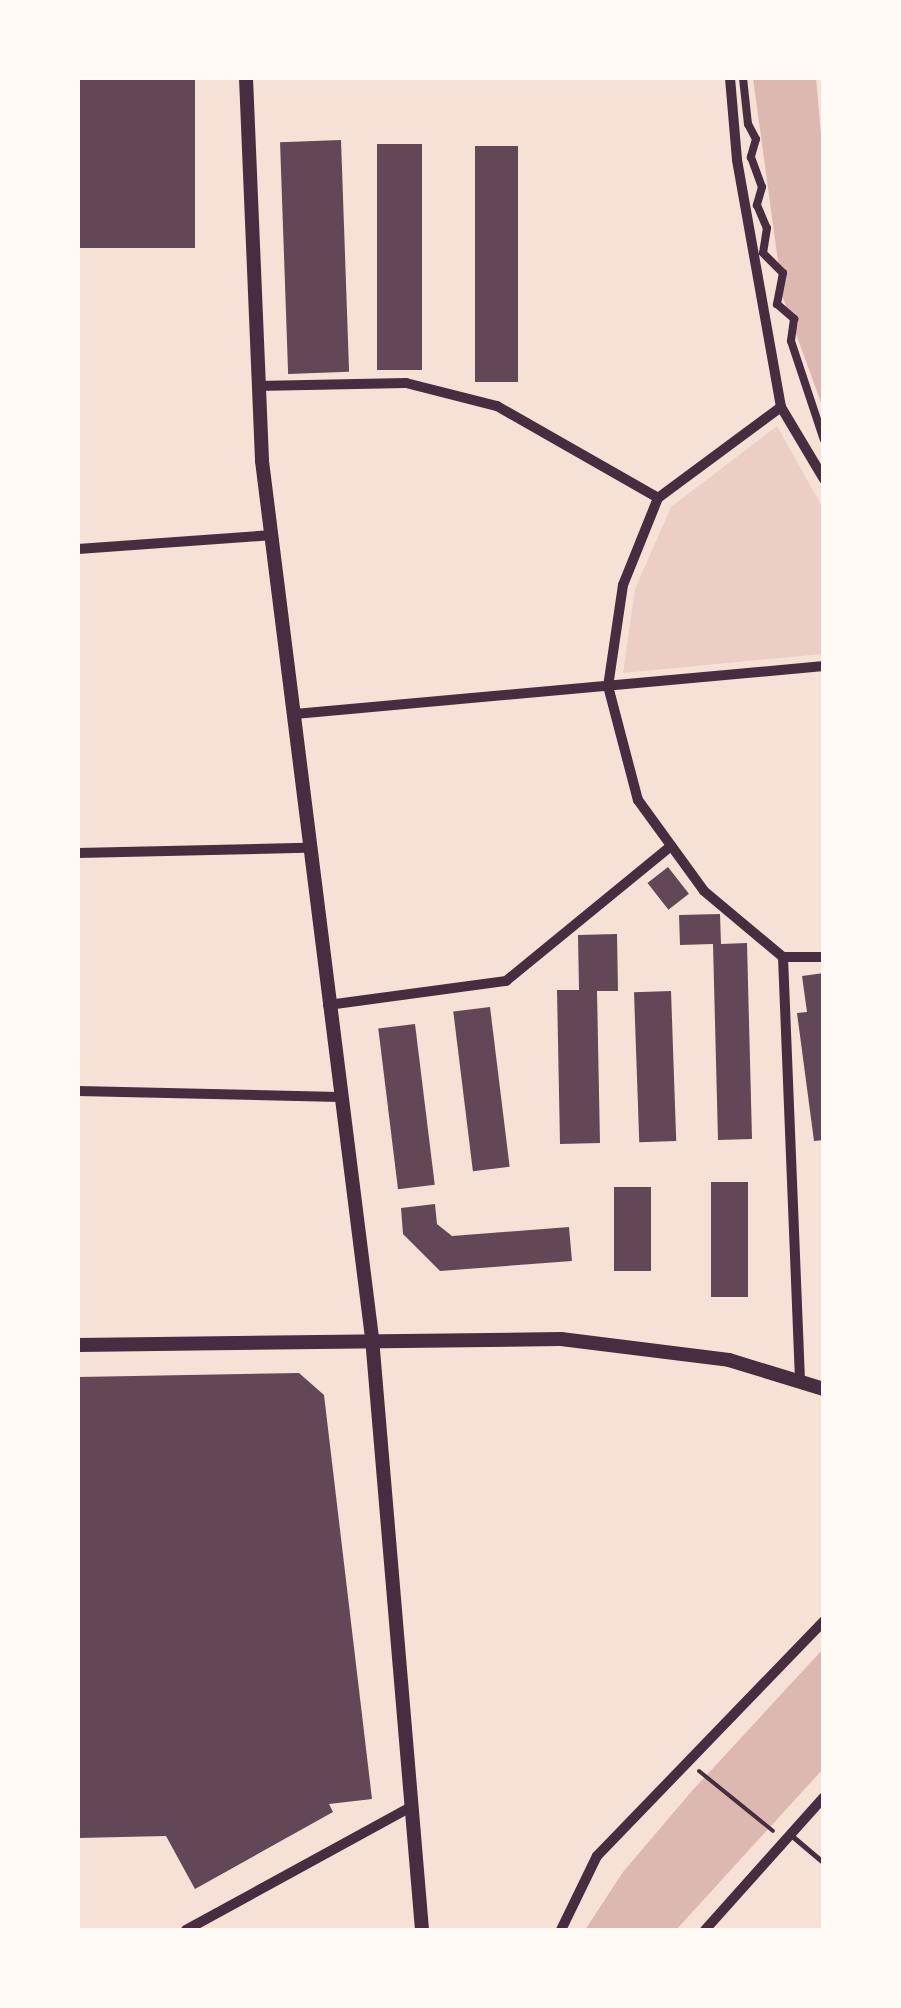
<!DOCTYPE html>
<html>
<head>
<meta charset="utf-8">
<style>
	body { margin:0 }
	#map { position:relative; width:901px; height:2008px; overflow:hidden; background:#f7e1d7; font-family:Montserrat,sans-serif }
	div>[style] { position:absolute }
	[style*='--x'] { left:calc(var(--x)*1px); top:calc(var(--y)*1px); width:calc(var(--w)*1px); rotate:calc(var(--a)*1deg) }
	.green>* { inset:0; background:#ebcfc5 }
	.water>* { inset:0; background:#dcb8b0 }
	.building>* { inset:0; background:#644757; transform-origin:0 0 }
	.path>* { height:4px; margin:-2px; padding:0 2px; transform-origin:2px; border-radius:2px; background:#4a2c40 }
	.service>* { height:5px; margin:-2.5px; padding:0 2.5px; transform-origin:2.5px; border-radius:2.5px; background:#4a2c40 }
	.pedestrian>* { height:8px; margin:-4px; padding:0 4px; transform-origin:4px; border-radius:4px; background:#4a2c40 }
	.minor>* { height:10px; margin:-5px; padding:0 5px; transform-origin:5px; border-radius:5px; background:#4a2c40 }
	.tertiary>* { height:14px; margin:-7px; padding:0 7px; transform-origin:7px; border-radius:7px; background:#4a2c40 }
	span { translate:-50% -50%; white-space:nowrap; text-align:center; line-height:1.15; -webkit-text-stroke:10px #fffaf5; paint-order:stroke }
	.frame { position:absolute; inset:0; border:80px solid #fffaf5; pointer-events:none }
</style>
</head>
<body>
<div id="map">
	<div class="green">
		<div style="clip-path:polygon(777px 426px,823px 508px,823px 654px,623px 673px,635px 589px,671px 507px)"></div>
	</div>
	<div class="water">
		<div style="clip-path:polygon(753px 78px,816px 78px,824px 169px,823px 408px,783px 298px)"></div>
		<div style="clip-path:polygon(823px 1649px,823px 1769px,676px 1930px,585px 1930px,623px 1872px,691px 1792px)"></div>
	</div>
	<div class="building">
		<div style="left:78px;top:78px;width:117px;height:170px"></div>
		<div style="left:341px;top:140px;width:232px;height:61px;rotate:88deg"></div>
		<div style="left:422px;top:144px;width:226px;height:45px;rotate:90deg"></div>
		<div style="left:475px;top:146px;width:43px;height:236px"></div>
		<div style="left:668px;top:867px;width:34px;height:26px;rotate:52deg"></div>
		<div style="clip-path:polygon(720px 914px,721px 944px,747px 943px,752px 1139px,718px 1140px,713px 944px,680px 945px,679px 915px)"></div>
		<div style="clip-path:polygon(617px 934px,618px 991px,597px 991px,600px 1143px,560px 1144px,557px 990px,579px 990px,578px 935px)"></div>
		<div style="clip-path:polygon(824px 973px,824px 1140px,814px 1141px,797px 1013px,807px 1012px,802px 976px)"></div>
		<div style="left:671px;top:991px;width:150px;height:37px;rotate:88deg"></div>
		<div style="left:490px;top:1007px;width:161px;height:37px;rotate:83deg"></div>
		<div style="left:415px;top:1024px;width:162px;height:37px;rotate:83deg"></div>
		<div style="left:711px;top:1182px;width:37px;height:115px"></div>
		<div style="left:614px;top:1187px;width:37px;height:84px"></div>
		<div style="clip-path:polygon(435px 1204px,437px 1224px,452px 1236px,569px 1227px,572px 1261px,440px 1271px,403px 1234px,401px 1208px)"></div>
		<div style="clip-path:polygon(299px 1373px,324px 1395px,372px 1799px,329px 1804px,333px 1812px,195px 1889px,166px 1836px,78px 1838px,78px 1377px)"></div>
	</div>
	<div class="path">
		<div style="--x:699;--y:1771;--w:95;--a:39"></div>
	</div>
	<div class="service">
		<div style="--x:792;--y:1836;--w:42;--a:40.2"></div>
	</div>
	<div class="pedestrian">
		<div style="--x:743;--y:78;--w:46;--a:83.8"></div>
		<div style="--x:748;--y:124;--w:17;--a:62"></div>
		<div style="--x:756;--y:139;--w:19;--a:106"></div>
		<div style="--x:751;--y:157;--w:32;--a:70"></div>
		<div style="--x:762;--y:187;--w:19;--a:106"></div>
		<div style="--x:757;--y:205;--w:25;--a:67"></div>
		<div style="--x:767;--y:228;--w:25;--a:99"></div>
		<div style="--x:763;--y:253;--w:28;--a:45"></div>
		<div style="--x:783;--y:273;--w:32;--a:101"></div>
		<div style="--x:777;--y:304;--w:23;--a:41"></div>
		<div style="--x:794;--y:319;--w:22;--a:98"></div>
		<div style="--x:791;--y:341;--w:104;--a:71.6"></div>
	</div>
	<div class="minor">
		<div style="--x:730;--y:78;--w:82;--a:85.1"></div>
		<div style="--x:737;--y:160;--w:251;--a:79.9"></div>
		<div style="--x:781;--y:407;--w:84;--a:59.2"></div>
		<div style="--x:257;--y:386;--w:149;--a:-1.2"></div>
		<div style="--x:406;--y:383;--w:94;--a:14.2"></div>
		<div style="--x:497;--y:406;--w:185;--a:29.7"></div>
		<div style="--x:781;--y:407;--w:153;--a:143.5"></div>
		<div style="--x:658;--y:498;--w:94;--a:111.9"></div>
		<div style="--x:623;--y:585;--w:102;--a:98.4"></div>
		<div style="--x:608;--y:686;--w:118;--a:75.3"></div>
		<div style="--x:638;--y:800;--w:112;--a:54"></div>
		<div style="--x:704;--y:891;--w:103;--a:39.9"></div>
		<div style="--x:783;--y:957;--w:41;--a:0"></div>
		<div style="--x:78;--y:549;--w:195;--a:-4.1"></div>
		<div style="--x:295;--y:714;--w:531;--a:-5.18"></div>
		<div style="--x:78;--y:853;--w:229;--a:-1.3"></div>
		<div style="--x:783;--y:957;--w:425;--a:87.7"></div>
		<div style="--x:328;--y:1005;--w:180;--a:-7.7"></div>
		<div style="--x:506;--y:981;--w:213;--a:-39.3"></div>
		<div style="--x:78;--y:1091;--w:262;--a:1.3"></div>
		<div style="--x:186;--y:1930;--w:256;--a:-28.7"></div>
		<div style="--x:561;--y:1930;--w:82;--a:-64.1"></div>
		<div style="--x:597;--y:1856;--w:327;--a:-46"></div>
		<div style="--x:705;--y:1930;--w:178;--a:-48.2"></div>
	</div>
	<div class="tertiary">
		<div style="--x:246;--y:78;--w:383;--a:87.6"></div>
		<div style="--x:262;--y:461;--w:884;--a:82.85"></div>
		<div style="--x:372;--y:1338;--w:594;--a:85.17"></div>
		<div style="--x:78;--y:1345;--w:483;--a:-0.7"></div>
		<div style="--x:561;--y:1339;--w:169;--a:7.1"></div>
		<div style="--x:729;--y:1360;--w:99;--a:17"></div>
	</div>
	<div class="frame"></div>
</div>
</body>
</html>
